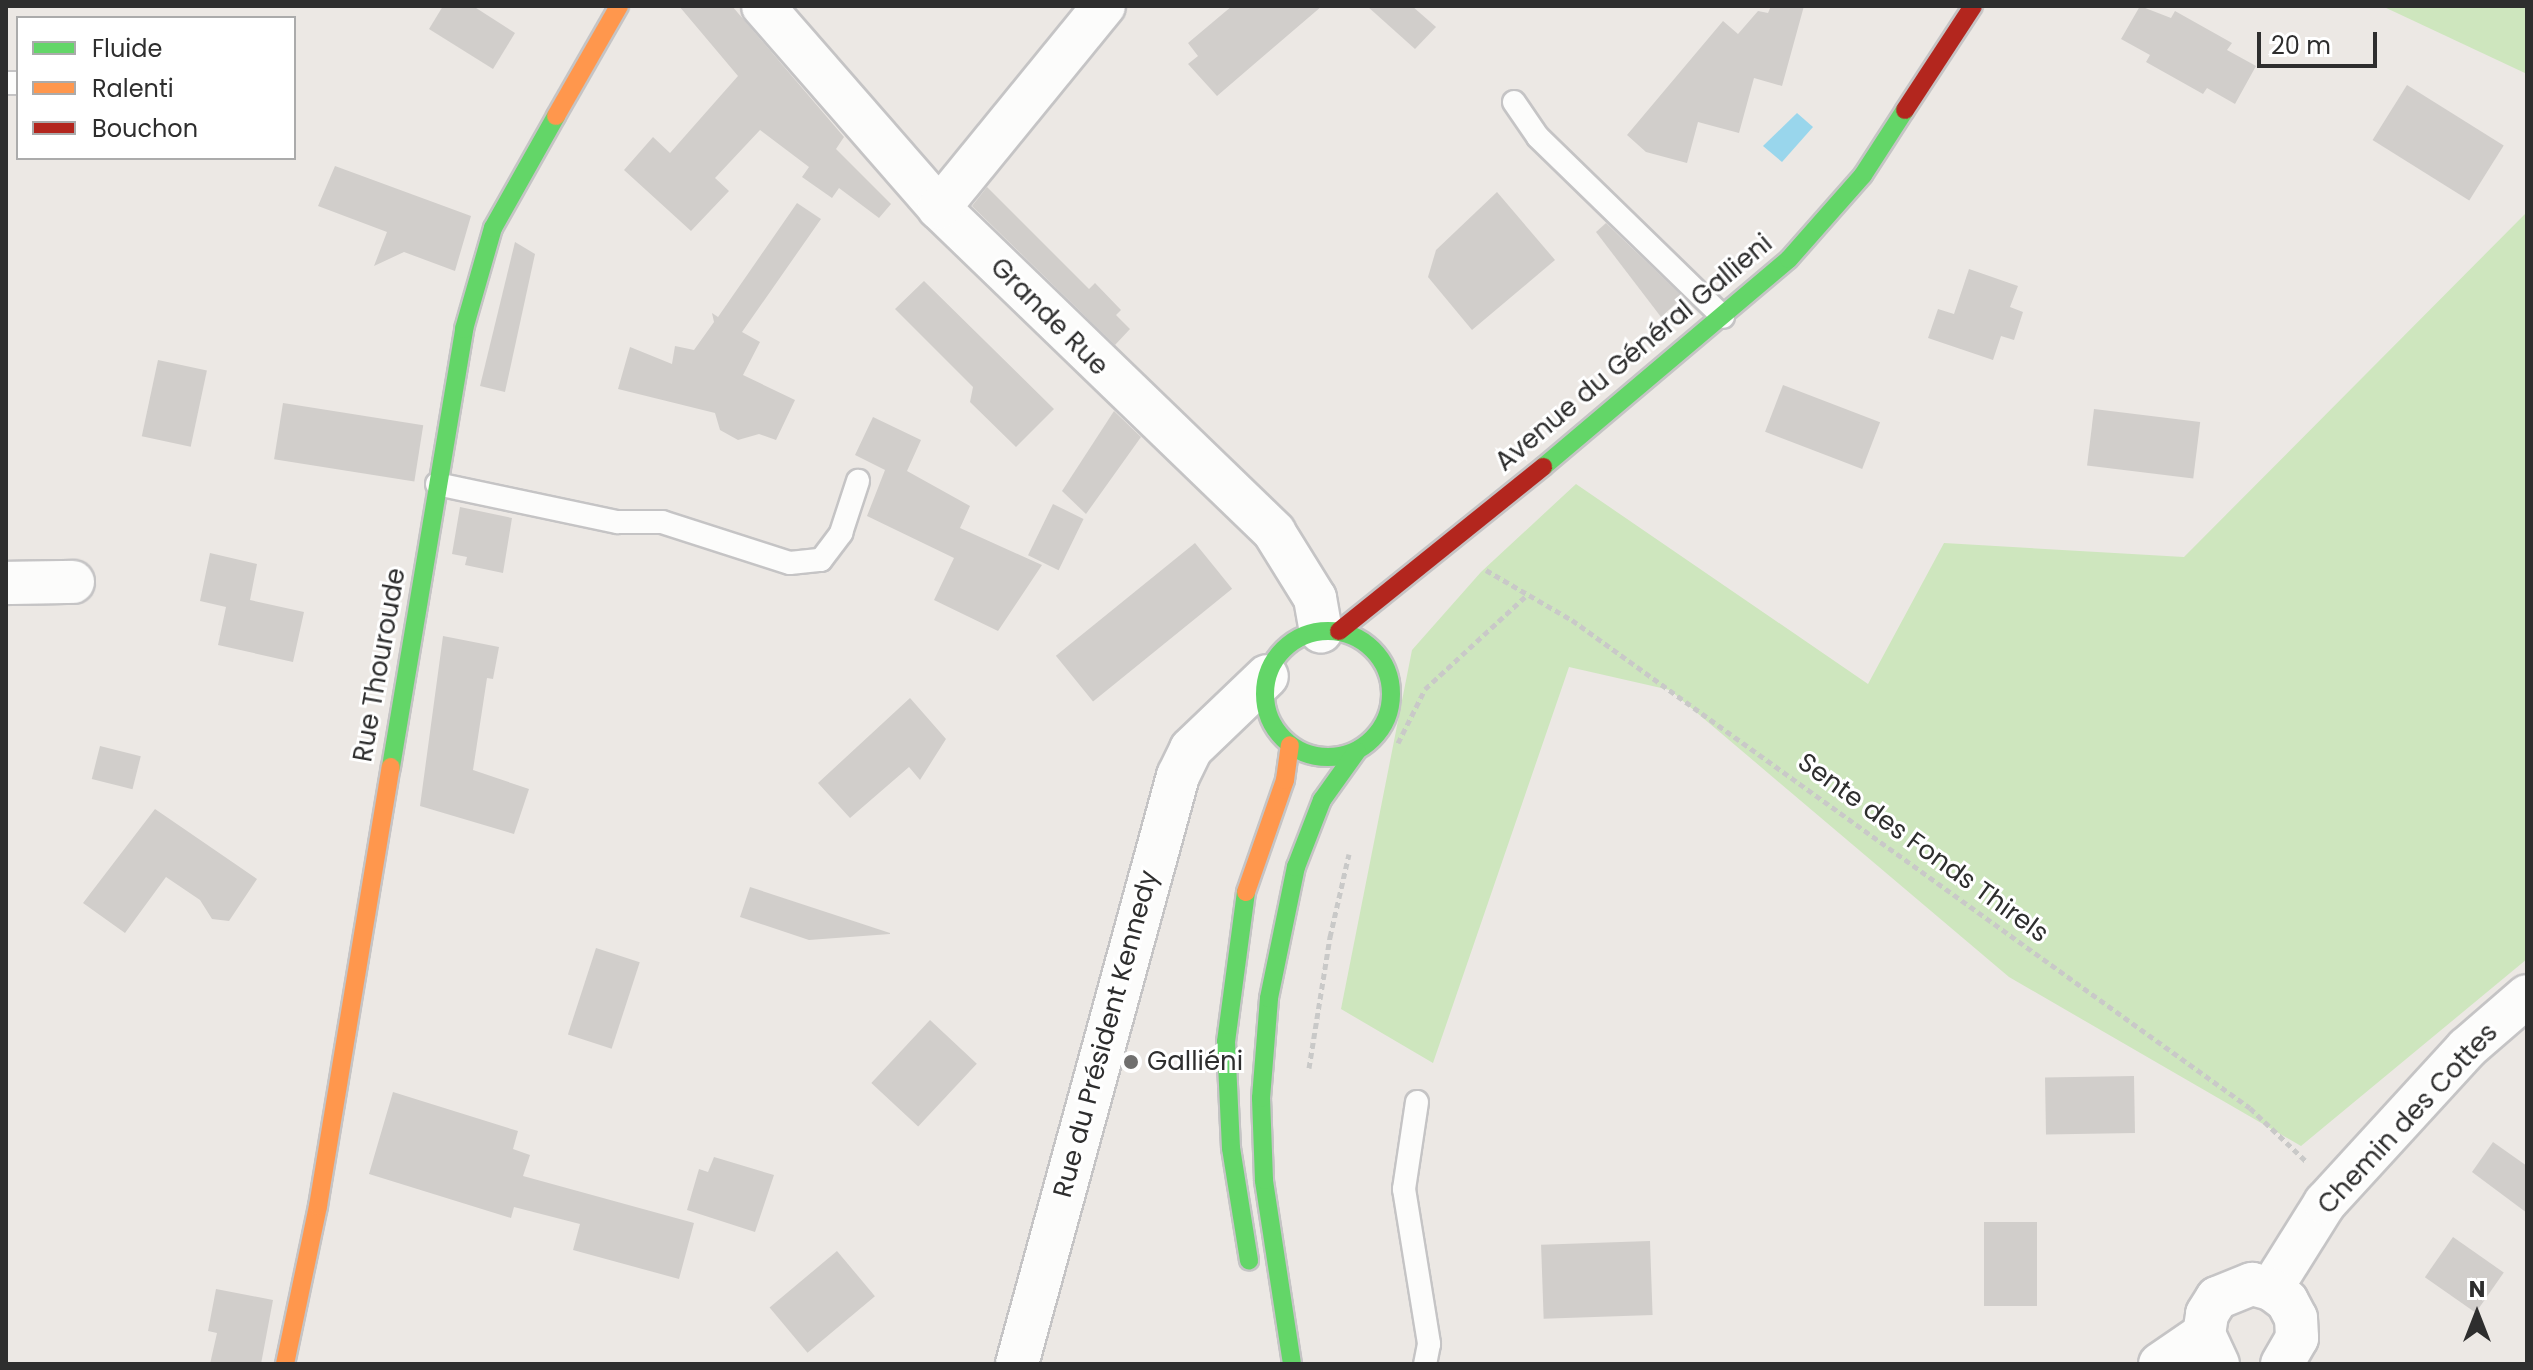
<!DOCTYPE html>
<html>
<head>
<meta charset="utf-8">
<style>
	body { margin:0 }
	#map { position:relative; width:2533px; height:1370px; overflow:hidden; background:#ece8e4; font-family:Poppins,sans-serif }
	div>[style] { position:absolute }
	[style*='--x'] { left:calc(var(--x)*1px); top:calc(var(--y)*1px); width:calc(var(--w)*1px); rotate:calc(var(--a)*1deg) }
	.green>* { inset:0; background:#cee6be }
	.water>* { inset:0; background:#99d6ec }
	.building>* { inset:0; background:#d1cecb; transform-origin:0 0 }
	.path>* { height:5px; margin-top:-2.5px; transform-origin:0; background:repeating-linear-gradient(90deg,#c9c9c8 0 6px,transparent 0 10px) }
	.roads { filter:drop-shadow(2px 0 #c5c4c5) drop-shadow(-2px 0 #c5c4c5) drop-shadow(0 2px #c5c4c5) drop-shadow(0 -2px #c5c4c5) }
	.lane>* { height:22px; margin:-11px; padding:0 11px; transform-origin:11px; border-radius:11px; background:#fcfcfb }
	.street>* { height:42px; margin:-21px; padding:0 21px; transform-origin:21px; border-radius:21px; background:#fcfcfb }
	.fast>* { height:18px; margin:-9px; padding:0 9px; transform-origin:9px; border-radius:9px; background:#63d668 }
	.fast>.ring { margin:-9px; padding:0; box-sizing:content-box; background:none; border:18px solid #63d668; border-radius:50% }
	.slow>* { height:18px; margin:-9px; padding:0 9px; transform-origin:9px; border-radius:9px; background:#ff974d }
	.jam>* { height:18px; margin:-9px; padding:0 9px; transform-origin:9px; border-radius:9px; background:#b3261e }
	.dots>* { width:22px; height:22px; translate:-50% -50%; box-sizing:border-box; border:4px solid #fff; border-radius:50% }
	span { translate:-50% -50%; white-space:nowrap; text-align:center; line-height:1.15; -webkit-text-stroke:6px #fff; paint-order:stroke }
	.street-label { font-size:26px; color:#2e2e2e }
	.poi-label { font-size:26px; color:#2e2e2e }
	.left { translate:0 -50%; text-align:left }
	.frame { position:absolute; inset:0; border:8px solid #2e2e2e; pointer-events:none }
	.legend { position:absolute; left:16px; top:16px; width:280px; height:144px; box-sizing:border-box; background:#fff; border:2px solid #ababab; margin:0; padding:10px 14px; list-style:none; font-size:24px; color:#2e2e2e }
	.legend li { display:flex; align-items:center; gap:16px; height:40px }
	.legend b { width:40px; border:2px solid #ababab }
	.north { position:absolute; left:2437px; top:1274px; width:80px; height:80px; -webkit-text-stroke:6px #fff; paint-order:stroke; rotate:0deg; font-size:22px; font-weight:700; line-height:32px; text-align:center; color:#2e2e2e }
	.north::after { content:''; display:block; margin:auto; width:28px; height:36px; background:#2e2e2e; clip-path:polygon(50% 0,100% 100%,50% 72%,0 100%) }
	.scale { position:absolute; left:2257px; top:32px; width:120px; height:36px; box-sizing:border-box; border:4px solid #2e2e2e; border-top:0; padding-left:10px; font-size:24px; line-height:28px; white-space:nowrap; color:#2e2e2e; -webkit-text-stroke:6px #fff; paint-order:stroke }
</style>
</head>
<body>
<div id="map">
	<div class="green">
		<div style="clip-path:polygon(2382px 6px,2527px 6px,2527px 74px)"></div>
		<div style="clip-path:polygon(2527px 212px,2527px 959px,2301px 1146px,2009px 977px,1670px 690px,1569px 667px,1433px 1063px,1341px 1009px,1412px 650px,1481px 572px,1576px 484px,1868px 684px,1944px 543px,2184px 557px)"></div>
	</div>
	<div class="water">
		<div style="clip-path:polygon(1797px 113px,1813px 127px,1782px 162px,1763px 146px)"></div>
	</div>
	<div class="building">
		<div style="clip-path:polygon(443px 6px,473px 6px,515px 33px,493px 69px,429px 29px)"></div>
		<div style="clip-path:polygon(679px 6px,732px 6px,844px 137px,836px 149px,891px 204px,879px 218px,839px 188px,832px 198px,802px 177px,809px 167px,760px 130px,715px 178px,729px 191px,691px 231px,624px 170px,653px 137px,670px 153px,738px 76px)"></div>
		<div style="clip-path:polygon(1232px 6px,1322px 6px,1217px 96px,1188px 64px,1198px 56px,1188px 43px)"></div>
		<div style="clip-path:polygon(1367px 6px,1412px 6px,1436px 27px,1415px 49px)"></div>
		<div style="clip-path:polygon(1771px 6px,1804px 6px,1782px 86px,1754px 78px,1739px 133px,1698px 122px,1687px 163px,1646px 152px,1627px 135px,1723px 21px,1738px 34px,1758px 11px,1768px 13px)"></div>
		<div style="clip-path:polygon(2140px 6px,2171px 18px,2175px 11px,2232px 43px,2227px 50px,2256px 66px,2235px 104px,2207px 88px,2203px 94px,2146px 62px,2150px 55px,2121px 39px)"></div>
		<div style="left:2407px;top:85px;width:114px;height:65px;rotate:32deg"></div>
		<div style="clip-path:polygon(335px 166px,471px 216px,455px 271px,404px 252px,374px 266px,387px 232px,318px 206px)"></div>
		<div style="clip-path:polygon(987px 187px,1089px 289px,1095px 283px,1121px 310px,1116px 315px,1130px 329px,1115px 345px,972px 206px)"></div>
		<div style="clip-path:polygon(1497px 192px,1555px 260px,1472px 330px,1428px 277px,1436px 250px)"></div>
		<div style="clip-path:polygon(797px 203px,821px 219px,742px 332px,760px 342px,743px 375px,795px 400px,776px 440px,759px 434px,738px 440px,720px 430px,715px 413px,618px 389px,630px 347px,672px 364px,675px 346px,694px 350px,714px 322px,712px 313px,718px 317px)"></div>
		<div style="clip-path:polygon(1606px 223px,1683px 297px,1661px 317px,1596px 232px)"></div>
		<div style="clip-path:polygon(515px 242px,535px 254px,505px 392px,480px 386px)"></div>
		<div style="clip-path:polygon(1969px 269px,2018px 286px,2010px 307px,2023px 312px,2014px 340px,2001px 336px,1993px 360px,1928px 338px,1938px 309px,1954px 314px)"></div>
		<div style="clip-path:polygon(924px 281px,1054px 409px,1016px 447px,970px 402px,973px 387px,895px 309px)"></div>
		<div style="left:158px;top:360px;width:50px;height:78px;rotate:12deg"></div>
		<div style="left:1783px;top:385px;width:104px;height:50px;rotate:21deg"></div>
		<div style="left:283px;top:403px;width:142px;height:57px;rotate:9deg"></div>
		<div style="left:2094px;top:409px;width:107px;height:57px;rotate:7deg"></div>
		<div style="clip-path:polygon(1114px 411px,1141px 437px,1086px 514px,1062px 491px)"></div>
		<div style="clip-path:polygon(873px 417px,921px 440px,907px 471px,970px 506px,960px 528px,1042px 565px,998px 631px,934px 600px,954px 558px,867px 516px,885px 470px,855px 455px)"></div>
		<div style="left:1053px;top:504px;width:34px;height:57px;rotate:26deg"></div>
		<div style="clip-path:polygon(460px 507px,512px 518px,503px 573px,465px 565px,467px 557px,452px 554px)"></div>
		<div style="left:1195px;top:543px;width:59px;height:179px;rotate:51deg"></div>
		<div style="clip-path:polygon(210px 553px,257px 564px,250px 600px,304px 612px,293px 662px,218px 645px,226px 607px,200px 601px)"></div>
		<div style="clip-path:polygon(443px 636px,499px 647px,493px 679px,487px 678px,473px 770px,529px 789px,514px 834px,420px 806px)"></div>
		<div style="clip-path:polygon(910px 698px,946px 739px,920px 780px,909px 767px,850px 818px,818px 783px)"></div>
		<div style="left:100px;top:746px;width:42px;height:34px;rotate:14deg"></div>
		<div style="clip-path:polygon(155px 809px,257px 879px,229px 921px,212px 919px,200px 900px,166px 877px,125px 933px,83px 903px)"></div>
		<div style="clip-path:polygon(750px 887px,890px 933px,890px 934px,809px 940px,740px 917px)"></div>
		<div style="left:596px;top:948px;width:46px;height:91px;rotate:18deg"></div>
		<div style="left:930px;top:1020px;width:64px;height:86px;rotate:43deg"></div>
		<div style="left:2134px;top:1076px;width:57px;height:89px;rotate:89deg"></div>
		<div style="clip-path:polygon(393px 1092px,518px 1131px,513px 1149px,530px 1155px,523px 1176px,694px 1223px,679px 1279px,573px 1250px,580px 1224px,514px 1207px,511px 1218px,369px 1174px)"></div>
		<div style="clip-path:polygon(2493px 1142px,2527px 1166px,2527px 1213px,2472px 1172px)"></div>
		<div style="clip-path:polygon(714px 1157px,774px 1175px,755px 1232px,687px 1210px,699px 1169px,708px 1172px)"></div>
		<div style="left:1984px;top:1222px;width:53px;height:84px"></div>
		<div style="left:2453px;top:1237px;width:62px;height:49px;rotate:35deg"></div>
		<div style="left:1650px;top:1241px;width:74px;height:109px;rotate:88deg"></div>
		<div style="left:837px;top:1251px;width:59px;height:88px;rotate:50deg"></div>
		<div style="clip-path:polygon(216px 1289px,273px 1300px,261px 1364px,210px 1364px,217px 1333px,208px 1331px)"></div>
	</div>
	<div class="path">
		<div style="--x:1486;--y:570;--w:99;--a:30.2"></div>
		<div style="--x:1572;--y:620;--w:835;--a:35.74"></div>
		<div style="--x:2250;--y:1108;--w:79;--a:43.5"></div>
		<div style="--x:1398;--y:743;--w:60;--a:-63.4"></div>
		<div style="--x:1425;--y:689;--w:140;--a:-42.7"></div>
		<div style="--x:1309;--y:1068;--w:133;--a:-80.9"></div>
		<div style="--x:1330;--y:937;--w:85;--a:-77.1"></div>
	</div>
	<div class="roads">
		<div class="lane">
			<div style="--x:6;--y:83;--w:12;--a:0"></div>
			<div style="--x:1514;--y:102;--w:42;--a:55.6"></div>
			<div style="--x:1538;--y:137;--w:258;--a:44.2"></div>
			<div style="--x:437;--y:484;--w:185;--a:11.9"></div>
			<div style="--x:618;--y:522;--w:44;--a:0"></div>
			<div style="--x:662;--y:522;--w:134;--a:17.8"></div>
			<div style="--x:790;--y:563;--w:31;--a:-6"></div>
			<div style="--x:821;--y:560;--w:34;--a:-53"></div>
			<div style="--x:841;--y:533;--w:55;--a:-71.9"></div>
			<div style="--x:1417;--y:1102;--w:88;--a:98.5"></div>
			<div style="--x:1404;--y:1189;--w:157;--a:80.8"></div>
			<div style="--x:1429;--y:1344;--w:20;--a:101"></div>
		</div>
		<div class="street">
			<div style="--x:763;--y:6;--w:268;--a:48.9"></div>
			<div style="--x:939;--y:208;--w:466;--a:44"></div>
			<div style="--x:1274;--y:532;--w:78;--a:58.2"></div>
			<div style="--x:1315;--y:598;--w:34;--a:80"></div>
			<div style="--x:939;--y:208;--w:261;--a:-50.8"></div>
			<div style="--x:6;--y:583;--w:67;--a:-0.9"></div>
			<div style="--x:2271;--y:1289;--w:102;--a:-57.9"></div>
			<div style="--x:2325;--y:1203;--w:210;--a:-47.5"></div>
			<div style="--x:2467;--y:1048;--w:79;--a:-40.9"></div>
			<div style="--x:1017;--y:1364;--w:610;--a:-74.69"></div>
			<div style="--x:1178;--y:776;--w:30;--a:-64"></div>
			<div style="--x:1191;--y:749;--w:105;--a:-43.8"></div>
			<div style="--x:2160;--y:1364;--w:53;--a:-34.3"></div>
			<div style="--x:2218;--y:1364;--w:33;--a:-115"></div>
			<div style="--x:2204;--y:1334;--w:20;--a:-81"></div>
			<div style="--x:2207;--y:1314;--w:19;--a:-58"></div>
			<div style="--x:2217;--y:1298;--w:38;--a:-22"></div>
			<div style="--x:2252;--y:1284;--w:20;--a:15"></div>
			<div style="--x:2271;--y:1289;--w:20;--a:37"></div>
			<div style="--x:2287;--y:1301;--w:19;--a:62"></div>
			<div style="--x:2296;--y:1318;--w:20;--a:87"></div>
			<div style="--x:2297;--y:1338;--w:30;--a:120"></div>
		</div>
		<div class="fast">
			<div style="--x:1543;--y:467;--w:322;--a:-40.2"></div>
			<div style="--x:1789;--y:259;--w:112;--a:-48.6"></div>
			<div style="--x:1863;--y:175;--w:77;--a:-57.1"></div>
			<div class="ring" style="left:1265px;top:631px;width:108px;height:108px"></div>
			<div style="--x:391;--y:767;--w:444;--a:-80.5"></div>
			<div style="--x:464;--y:329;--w:105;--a:-74"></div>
			<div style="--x:493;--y:228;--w:129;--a:-60.6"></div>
			<div style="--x:1246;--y:892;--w:151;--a:97.6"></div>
			<div style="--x:1226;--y:1042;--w:106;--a:87.3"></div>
			<div style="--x:1231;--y:1148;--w:114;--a:80.9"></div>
			<div style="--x:1292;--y:1364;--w:186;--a:-98.7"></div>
			<div style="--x:1264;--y:1180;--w:82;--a:-92.1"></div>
			<div style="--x:1261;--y:1098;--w:100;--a:-85.4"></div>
			<div style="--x:1269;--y:998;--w:134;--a:-78.4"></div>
			<div style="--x:1296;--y:867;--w:72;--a:-68.8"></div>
			<div style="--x:1322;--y:800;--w:60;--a:-54.5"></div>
		</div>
		<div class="slow">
			<div style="--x:556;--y:116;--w:127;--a:-60.2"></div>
			<div style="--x:1246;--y:892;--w:119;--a:-70.8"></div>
			<div style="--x:1285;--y:780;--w:35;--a:-82"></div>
			<div style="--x:285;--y:1364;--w:161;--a:-78.2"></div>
			<div style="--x:318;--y:1206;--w:445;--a:-80.6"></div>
		</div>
		<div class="jam">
			<div style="--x:1905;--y:110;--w:124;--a:-56.8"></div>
			<div style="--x:1339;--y:631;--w:262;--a:-38.8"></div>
		</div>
	</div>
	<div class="dots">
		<div style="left:1131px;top:1062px;background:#706f6e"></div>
	</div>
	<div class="street-label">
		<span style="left:1049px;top:317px;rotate:45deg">Grande Rue</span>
		<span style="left:1634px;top:353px;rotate:-40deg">Avenue du Général Gallieni</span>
		<span style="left:380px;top:665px;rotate:-80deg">Rue Thouroude</span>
		<span style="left:1923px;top:848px;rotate:36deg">Sente des Fonds Thirels</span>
		<span style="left:1106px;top:1034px;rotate:-75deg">Rue du Président Kennedy</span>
		<span style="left:2408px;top:1119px;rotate:-47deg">Chemin des Cottes</span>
	</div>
	<div class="poi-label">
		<span class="left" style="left:1147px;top:1062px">Galliéni</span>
	</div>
	<div class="frame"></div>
	<ul class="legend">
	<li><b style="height:10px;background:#63d668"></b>Fluide</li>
	<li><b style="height:10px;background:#ff974d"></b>Ralenti</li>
	<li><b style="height:10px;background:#b3261e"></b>Bouchon</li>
	</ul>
	<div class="north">N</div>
	<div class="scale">20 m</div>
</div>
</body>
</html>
